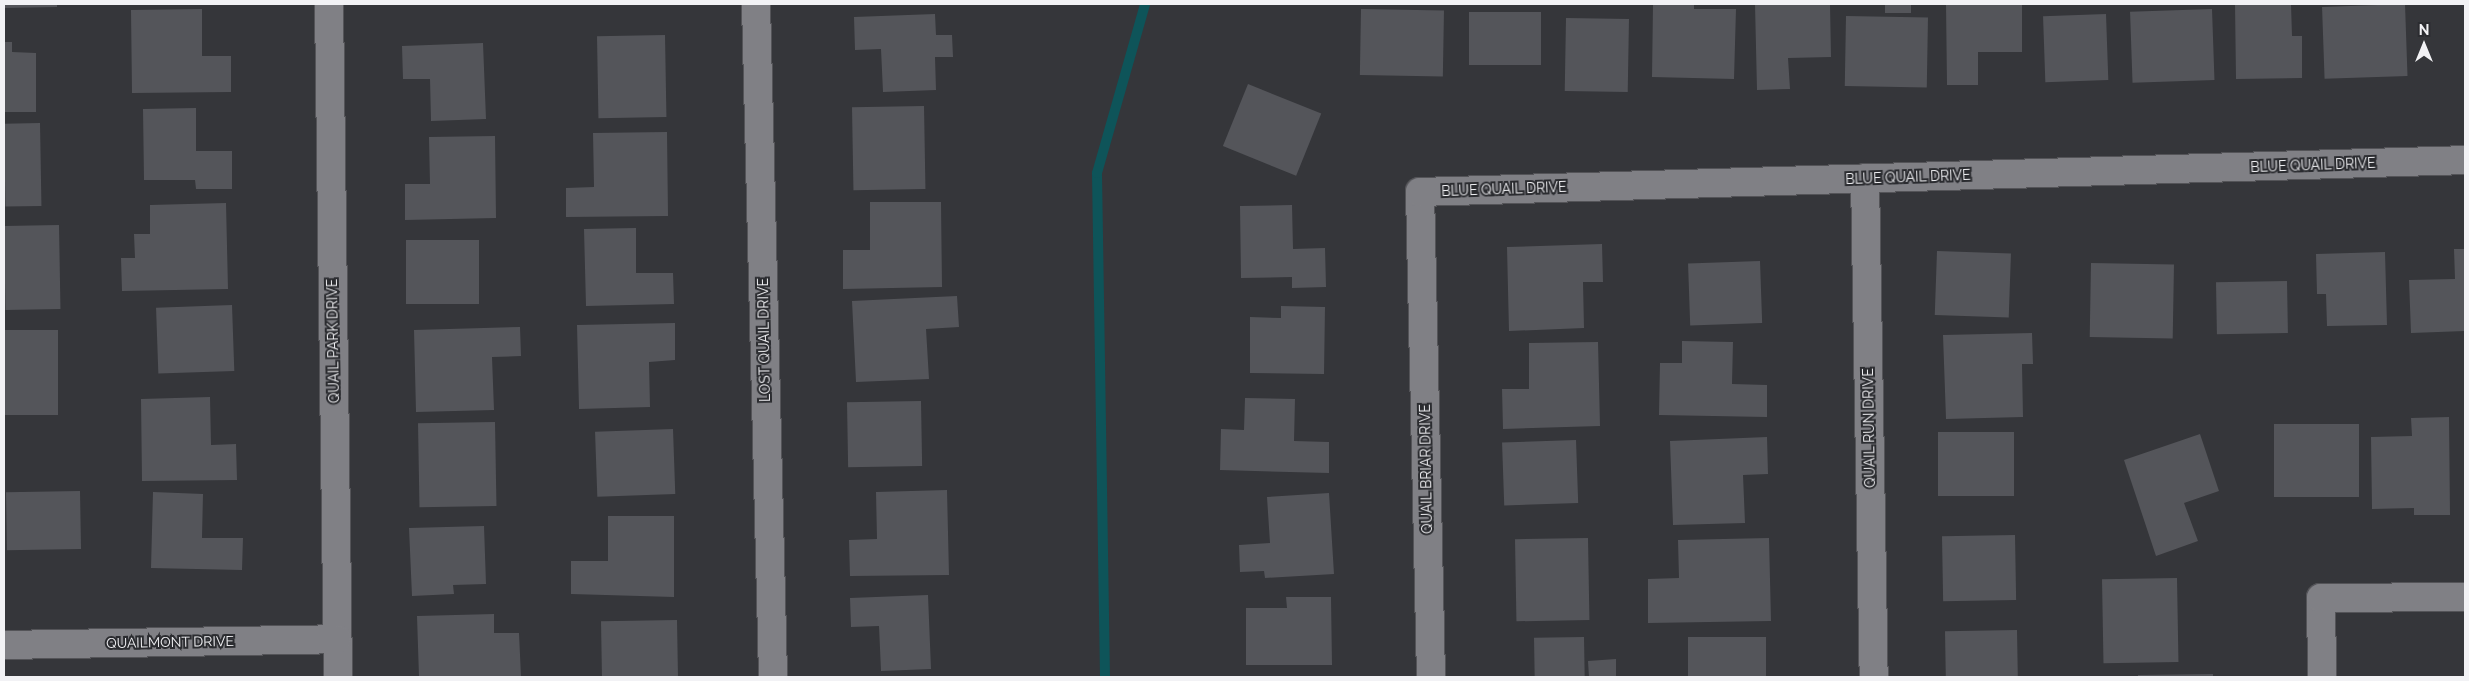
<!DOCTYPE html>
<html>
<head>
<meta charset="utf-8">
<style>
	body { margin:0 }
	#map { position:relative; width:2469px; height:681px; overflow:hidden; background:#35363a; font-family:Raleway,sans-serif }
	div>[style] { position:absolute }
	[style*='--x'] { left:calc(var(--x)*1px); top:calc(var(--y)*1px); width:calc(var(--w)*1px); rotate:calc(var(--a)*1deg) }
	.stream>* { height:10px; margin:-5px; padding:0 5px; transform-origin:5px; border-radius:5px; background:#0e5459 }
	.building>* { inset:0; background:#54555a; transform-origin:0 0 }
	.roads { filter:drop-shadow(1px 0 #545458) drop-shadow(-1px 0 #545458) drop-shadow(0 1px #545458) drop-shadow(0 -1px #545458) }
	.street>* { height:28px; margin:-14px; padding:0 14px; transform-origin:14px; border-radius:14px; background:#808085 }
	span { translate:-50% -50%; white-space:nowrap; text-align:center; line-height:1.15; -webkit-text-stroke:4px #2b2c30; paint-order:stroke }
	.street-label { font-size:14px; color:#f2f2f5 }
	.frame { position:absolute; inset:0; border:5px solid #f2f2f5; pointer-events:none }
	.north { position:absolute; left:2399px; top:20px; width:50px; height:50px; -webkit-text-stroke:4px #2b2c30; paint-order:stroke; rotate:0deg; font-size:14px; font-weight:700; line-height:20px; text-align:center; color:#f2f2f5 }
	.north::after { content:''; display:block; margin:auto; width:18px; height:22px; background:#f2f2f5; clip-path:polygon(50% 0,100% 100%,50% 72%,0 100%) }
</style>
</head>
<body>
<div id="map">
	<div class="stream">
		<div style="--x:1105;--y:677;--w:504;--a:-90.91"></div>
		<div style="--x:1097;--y:173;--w:176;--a:-74.1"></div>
	</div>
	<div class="building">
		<div style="clip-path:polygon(4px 4px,57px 4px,57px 7px,4px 8px)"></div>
		<div style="clip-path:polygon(1653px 4px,1694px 4px,1694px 9px,1736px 9px,1734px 79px,1652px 77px)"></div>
		<div style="clip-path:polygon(1755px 4px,1830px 4px,1831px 57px,1788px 58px,1790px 89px,1757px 90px)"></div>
		<div style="left:1885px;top:4px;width:26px;height:9px"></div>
		<div style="clip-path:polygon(1946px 4px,2022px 4px,2022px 52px,1978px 52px,1978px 85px,1947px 85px)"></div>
		<div style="clip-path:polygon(2235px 4px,2291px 4px,2292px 36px,2302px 36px,2302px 78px,2236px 79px)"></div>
		<div style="left:2405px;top:4px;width:72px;height:83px;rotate:88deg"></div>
		<div style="clip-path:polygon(202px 9px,202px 56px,231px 56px,231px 92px,132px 93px,131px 10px)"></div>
		<div style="left:1361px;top:9px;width:83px;height:66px;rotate:1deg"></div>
		<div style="left:2212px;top:9px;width:71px;height:82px;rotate:88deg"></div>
		<div style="left:1469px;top:12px;width:72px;height:53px"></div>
		<div style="clip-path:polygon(935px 14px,936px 35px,952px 35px,953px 57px,935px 57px,936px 90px,883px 92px,881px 49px,855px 50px,854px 17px)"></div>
		<div style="left:2106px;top:14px;width:66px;height:63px;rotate:88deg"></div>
		<div style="left:1846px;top:16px;width:82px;height:70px;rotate:1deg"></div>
		<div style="left:1566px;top:18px;width:63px;height:73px;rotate:1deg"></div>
		<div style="left:665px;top:35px;width:82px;height:68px;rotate:89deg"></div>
		<div style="clip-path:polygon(4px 42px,12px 42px,12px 52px,36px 53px,36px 112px,4px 112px)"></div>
		<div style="clip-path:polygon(483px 43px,486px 119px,431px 121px,430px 79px,403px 79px,402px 46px)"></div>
		<div style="left:1248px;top:84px;width:79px;height:67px;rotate:22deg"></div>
		<div style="left:924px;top:106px;width:83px;height:72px;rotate:89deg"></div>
		<div style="clip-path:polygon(196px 108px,196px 151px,232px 151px,232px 189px,196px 189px,195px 180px,144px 180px,143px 109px)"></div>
		<div style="left:40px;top:123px;width:83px;height:36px;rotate:89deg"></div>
		<div style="clip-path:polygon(667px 132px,668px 216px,566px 217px,566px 188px,594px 187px,593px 133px)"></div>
		<div style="clip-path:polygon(495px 136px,496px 218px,405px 220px,405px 184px,430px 184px,429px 137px)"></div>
		<div style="clip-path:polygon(870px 202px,941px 202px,942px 287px,843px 289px,843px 250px,870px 250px)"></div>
		<div style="clip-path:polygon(226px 203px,228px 289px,122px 291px,121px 258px,135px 258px,134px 234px,150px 234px,150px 205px)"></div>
		<div style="clip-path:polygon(1292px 205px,1293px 249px,1325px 248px,1326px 287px,1292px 288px,1292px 277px,1241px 278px,1240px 206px)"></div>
		<div style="left:59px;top:225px;width:84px;height:55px;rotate:89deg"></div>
		<div style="clip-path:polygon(636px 228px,636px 273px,673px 273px,674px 304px,586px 306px,584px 229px)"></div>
		<div style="left:479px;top:240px;width:64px;height:73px;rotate:90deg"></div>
		<div style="clip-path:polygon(1602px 244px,1603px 282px,1583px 282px,1584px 328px,1509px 331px,1507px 247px)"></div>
		<div style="clip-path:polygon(2454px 249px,2465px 249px,2465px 331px,2411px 333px,2409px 280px,2455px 279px)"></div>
		<div style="left:1937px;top:251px;width:74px;height:64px;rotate:2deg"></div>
		<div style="clip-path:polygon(2385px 252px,2387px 325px,2327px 326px,2326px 294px,2317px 294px,2316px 254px)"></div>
		<div style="left:1760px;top:261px;width:62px;height:72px;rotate:88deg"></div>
		<div style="left:2091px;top:263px;width:83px;height:74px;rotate:1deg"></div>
		<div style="left:2287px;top:281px;width:52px;height:71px;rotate:89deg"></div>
		<div style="clip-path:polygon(957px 296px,959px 327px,926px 329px,929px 379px,856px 382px,852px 301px)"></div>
		<div style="left:232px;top:305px;width:66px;height:76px;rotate:88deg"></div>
		<div style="clip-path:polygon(1281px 306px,1325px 307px,1324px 374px,1250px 373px,1250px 317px,1281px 318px)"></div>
		<div style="clip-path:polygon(675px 323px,675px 360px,649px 362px,650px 407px,579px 409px,577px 325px)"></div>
		<div style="clip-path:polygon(520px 327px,521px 356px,492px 357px,494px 410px,416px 412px,414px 330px)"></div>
		<div style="left:4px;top:330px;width:54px;height:85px"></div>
		<div style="clip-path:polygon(2032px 333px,2033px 364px,2022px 364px,2023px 417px,1946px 419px,1943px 335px)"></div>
		<div style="clip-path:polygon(1682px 341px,1733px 342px,1732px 384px,1767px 385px,1767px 417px,1659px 415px,1660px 363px,1682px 363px)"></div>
		<div style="clip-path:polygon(1598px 342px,1600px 426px,1503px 429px,1502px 389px,1529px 389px,1529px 343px)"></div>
		<div style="clip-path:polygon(210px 397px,211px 445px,236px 444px,237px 480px,142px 481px,141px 399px)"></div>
		<div style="clip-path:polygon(1245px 398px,1295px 399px,1294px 441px,1329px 442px,1329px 473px,1220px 470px,1221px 429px,1244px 430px)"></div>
		<div style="left:921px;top:401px;width:65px;height:74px;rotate:89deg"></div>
		<div style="clip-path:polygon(2449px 417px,2450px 515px,2414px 515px,2414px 508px,2372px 509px,2371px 437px,2412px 436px,2411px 418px)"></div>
		<div style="left:495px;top:422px;width:84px;height:77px;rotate:89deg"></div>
		<div style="left:2359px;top:424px;width:73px;height:85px;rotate:90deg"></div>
		<div style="left:673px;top:429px;width:65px;height:78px;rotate:88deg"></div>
		<div style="left:2014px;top:432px;width:64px;height:76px;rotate:90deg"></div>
		<div style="clip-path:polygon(2200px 434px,2219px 491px,2184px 503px,2198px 541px,2156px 556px,2124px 460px)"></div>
		<div style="clip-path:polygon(1767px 437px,1768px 474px,1743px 475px,1745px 523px,1673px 525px,1670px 441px)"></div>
		<div style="left:1576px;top:440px;width:63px;height:74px;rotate:88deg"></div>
		<div style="clip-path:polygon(947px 490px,949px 575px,850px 576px,849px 540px,877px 539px,876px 492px)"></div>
		<div style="left:80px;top:491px;width:58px;height:74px;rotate:89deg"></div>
		<div style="clip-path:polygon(153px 492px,203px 494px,202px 538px,243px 538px,242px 570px,151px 568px)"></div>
		<div style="clip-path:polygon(1329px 493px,1334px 574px,1265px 578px,1264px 571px,1240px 572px,1239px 545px,1270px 543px,1267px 497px)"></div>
		<div style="clip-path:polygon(608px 516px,674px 516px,674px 597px,571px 594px,571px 561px,608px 561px)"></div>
		<div style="clip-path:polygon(484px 526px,486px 584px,453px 585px,454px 594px,412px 596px,409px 528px)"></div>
		<div style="left:2015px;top:535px;width:65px;height:73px;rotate:89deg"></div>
		<div style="left:1588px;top:538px;width:82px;height:73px;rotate:89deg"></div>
		<div style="clip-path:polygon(1769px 538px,1771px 621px,1648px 623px,1648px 579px,1679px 578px,1678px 540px)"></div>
		<div style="left:2177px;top:578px;width:84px;height:75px;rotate:89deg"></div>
		<div style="clip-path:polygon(928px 595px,931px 669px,881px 671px,879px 626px,851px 627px,850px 598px)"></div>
		<div style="clip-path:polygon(1286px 597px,1331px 597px,1332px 665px,1246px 665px,1246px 608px,1287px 608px)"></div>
		<div style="clip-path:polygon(494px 614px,494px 633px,519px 633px,521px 677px,419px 677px,417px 616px)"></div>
		<div style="left:677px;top:620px;width:57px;height:76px;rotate:89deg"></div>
		<div style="left:2017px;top:630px;width:47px;height:72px;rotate:89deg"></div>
		<div style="left:1584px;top:637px;width:40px;height:50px;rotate:89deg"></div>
		<div style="left:1766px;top:637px;width:40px;height:78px;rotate:90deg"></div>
		<div style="clip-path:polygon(1616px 659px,1616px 677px,1589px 677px,1588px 661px)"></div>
		<div style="clip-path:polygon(2213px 674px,2213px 677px,2138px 677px,2138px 675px)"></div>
	</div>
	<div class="roads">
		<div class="street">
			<div style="--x:329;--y:4;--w:673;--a:89.23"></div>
			<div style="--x:756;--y:4;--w:673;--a:88.55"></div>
			<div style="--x:1865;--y:178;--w:499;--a:89"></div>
			<div style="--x:4;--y:645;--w:333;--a:-1"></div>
			<div style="--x:1431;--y:677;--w:485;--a:-91.3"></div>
			<div style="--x:1420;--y:192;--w:1045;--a:-1.75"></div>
			<div style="--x:2322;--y:677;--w:79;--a:-90.7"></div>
			<div style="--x:2321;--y:598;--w:144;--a:-0.4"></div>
		</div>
	</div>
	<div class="street-label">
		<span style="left:2313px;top:165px;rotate:-2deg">BLUE QUAIL DRIVE</span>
		<span style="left:1908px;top:177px;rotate:-2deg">BLUE QUAIL DRIVE</span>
		<span style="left:1504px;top:189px;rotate:-2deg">BLUE QUAIL DRIVE</span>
		<span style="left:764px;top:340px;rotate:-91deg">LOST QUAIL DRIVE</span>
		<span style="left:333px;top:341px;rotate:-91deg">QUAIL PARK DRIVE</span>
		<span style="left:1869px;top:428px;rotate:-91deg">QUAIL RUN DRIVE</span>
		<span style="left:1426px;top:469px;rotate:-91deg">QUAIL BRIAR DRIVE</span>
		<span style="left:170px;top:642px;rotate:-1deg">QUAILMONT DRIVE</span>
	</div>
	<div class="frame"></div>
	<div class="north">N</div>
</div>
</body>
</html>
